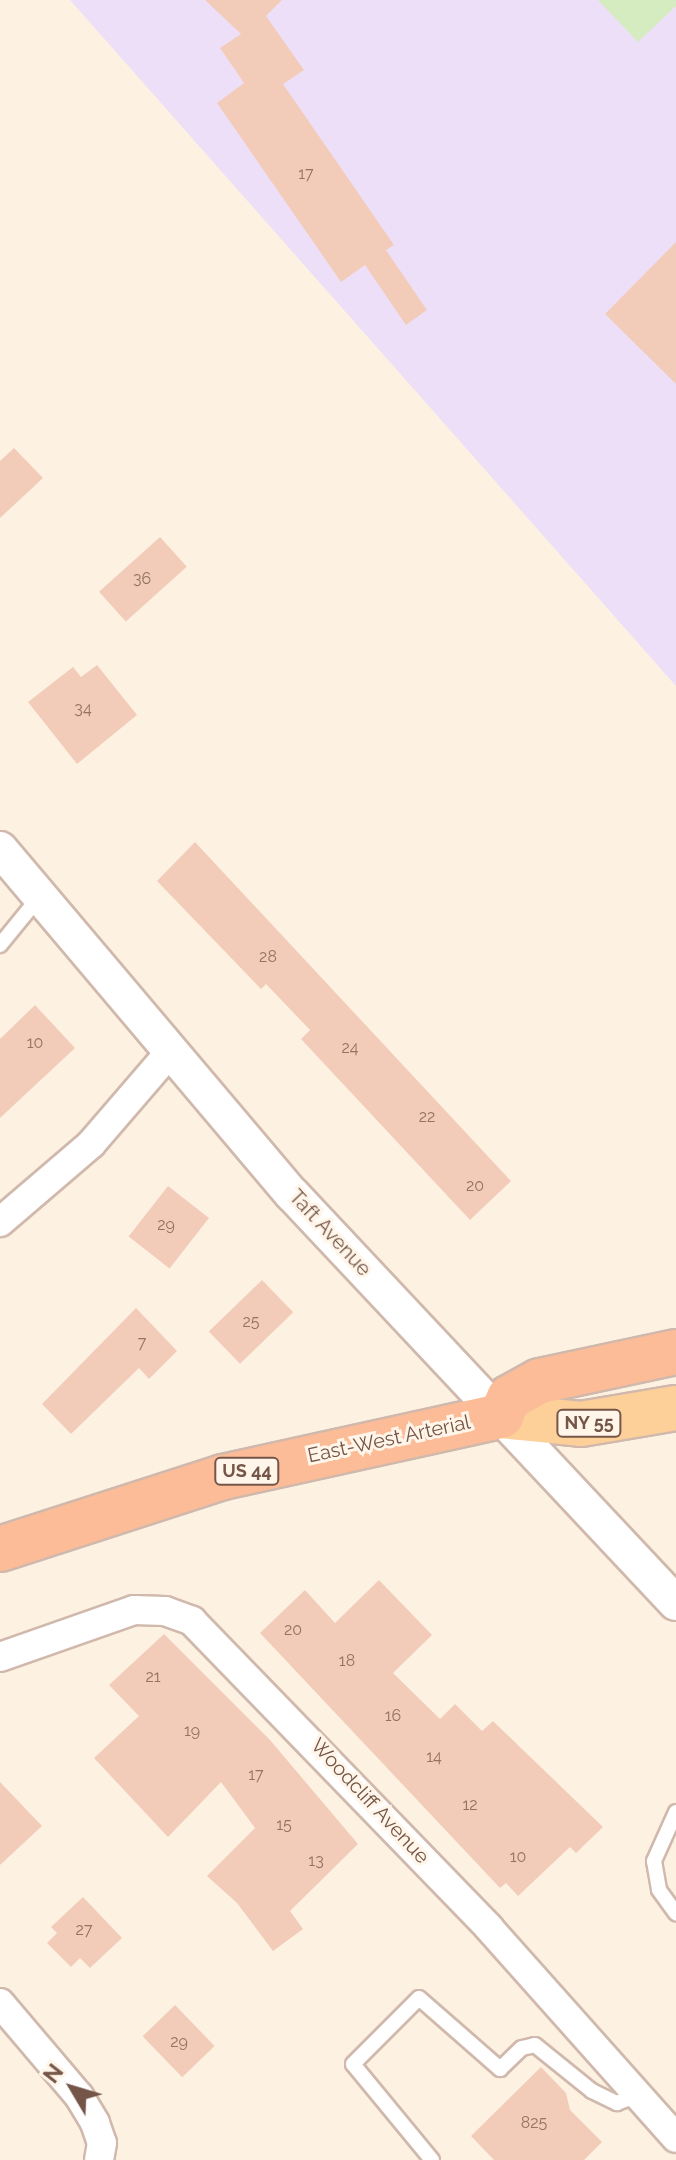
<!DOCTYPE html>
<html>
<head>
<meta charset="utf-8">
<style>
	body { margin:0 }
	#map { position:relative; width:676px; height:2160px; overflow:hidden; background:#fdf1e2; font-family:Raleway,sans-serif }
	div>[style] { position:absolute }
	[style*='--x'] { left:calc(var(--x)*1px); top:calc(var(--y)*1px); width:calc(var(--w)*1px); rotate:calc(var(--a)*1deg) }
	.education>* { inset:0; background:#eedff9 }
	.green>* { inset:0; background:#d5ebc0 }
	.building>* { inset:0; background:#f3ccb9; transform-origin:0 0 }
	.roads { filter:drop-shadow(2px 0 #d0b9ac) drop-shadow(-2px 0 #d0b9ac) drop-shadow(0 2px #d0b9ac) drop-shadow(0 -2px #d0b9ac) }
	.service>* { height:14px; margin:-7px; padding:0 7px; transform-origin:7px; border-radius:7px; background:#fff }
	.minor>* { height:28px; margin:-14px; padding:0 14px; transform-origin:14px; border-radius:14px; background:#fff }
	.tertiary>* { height:34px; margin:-17px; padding:0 17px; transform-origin:17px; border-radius:17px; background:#fff }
	.primary>* { height:44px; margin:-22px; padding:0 22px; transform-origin:22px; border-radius:22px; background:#fed099 }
	.trunk>* { height:44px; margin:-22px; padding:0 22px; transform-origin:22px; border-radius:22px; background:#fcbc98 }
	span { translate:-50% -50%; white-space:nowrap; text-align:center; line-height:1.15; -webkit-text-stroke:6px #fff5e9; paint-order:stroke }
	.number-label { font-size:16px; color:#947364 }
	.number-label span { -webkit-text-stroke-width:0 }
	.shield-label span { padding:2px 6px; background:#fff5e9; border:2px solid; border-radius:6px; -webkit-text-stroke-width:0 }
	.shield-label { font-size:18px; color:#755548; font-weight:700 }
	.street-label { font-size:20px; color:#755548 }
	.north { position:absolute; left:32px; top:2048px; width:80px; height:80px; -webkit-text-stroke:6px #fff5e9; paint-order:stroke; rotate:308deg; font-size:22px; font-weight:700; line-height:32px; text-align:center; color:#755548 }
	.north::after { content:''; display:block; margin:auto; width:28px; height:36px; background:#755548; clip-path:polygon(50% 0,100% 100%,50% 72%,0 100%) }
</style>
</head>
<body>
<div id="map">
	<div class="education">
		<div style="clip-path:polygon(70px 0,676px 0,676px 686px)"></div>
	</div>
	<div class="green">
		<div style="clip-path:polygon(598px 0,676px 0,676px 6px,638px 42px)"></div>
	</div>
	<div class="building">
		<div style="clip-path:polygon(205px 0,282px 0,266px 16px,304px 70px,283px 84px,394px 245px,386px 250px,427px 310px,406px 325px,365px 265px,341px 282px,217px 103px,244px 83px,220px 48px,241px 34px)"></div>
		<div style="clip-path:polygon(676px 242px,676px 384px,605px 314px)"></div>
		<div style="clip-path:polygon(14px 448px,43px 478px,0 518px,0 461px)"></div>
		<div style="left:160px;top:537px;width:40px;height:82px;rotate:48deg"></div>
		<div style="clip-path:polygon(97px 665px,137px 715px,77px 764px,28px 702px,73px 667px,81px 677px)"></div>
		<div style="clip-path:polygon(195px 842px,511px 1181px,470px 1220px,301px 1039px,310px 1030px,266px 984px,261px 989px,157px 881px)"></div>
		<div style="clip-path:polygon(35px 1005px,75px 1048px,0 1118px,0 1039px)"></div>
		<div style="left:168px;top:1186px;width:52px;height:64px;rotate:38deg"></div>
		<div style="left:262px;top:1280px;width:45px;height:74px;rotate:46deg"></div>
		<div style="clip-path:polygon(136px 1308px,177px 1351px,149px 1379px,139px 1368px,71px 1434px,42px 1404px)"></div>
		<div style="clip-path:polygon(379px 1580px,432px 1635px,393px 1673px,440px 1719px,455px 1704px,482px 1731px,493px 1721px,603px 1827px,576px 1853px,570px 1847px,518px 1896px,506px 1883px,500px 1888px,260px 1633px,305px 1590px,335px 1623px)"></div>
		<div style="clip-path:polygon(164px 1634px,270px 1740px,358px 1844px,290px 1911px,303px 1929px,273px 1951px,237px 1903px,207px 1876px,255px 1828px,221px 1782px,168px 1837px,94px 1758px,139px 1716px,109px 1685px)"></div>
		<div style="clip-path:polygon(0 1782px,42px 1826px,0 1865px)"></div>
		<div style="clip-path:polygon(83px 1897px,122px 1938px,90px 1968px,80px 1958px,71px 1967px,47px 1943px,57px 1933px,51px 1927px)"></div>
		<div style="left:175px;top:2005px;width:57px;height:45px;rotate:46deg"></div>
		<div style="clip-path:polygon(541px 2067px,566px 2093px,570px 2110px,602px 2142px,584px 2160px,494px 2160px,471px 2136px)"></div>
	</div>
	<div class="roads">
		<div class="service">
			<div style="--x:0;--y:945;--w:63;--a:-50.8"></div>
			<div style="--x:676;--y:1812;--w:54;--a:114.2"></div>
			<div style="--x:654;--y:1861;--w:29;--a:80"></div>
			<div style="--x:659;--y:1890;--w:29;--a:54"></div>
			<div style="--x:432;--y:2160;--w:124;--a:-129.5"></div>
			<div style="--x:353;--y:2064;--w:93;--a:-45"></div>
			<div style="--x:419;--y:1998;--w:108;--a:41.2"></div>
			<div style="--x:500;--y:2069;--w:30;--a:-44"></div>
			<div style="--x:522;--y:2048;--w:13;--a:-13"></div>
			<div style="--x:535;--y:2045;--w:73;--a:38.9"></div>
			<div style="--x:592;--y:2091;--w:28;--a:26"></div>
			<div style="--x:617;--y:2103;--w:22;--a:-21"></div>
		</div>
		<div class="minor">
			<div style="--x:0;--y:1222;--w:120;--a:-40.6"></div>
			<div style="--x:91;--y:1144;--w:123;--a:-49.3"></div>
			<div style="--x:0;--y:1657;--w:142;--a:-19.3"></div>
			<div style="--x:134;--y:1610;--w:31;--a:2"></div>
			<div style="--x:165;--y:1611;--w:29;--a:20"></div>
			<div style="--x:192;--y:1621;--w:427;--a:45.9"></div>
			<div style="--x:489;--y:1928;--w:281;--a:48.3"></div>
			<div style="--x:0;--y:2003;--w:122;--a:49.7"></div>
			<div style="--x:79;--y:2096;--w:31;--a:59"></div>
			<div style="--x:95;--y:2123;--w:21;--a:71"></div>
			<div style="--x:102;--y:2143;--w:17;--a:100"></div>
		</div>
		<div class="tertiary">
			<div style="--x:0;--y:849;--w:452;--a:49.8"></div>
			<div style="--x:292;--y:1194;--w:561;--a:46.81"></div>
		</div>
		<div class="primary">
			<div style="--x:501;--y:1416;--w:80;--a:5.7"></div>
			<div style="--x:581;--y:1424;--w:96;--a:-9.6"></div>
		</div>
		<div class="trunk">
			<div style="--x:0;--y:1549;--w:234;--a:-17.9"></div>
			<div style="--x:223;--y:1477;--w:285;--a:-12.4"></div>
			<div style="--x:501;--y:1416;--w:20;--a:-66"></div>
			<div style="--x:509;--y:1398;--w:35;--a:-29"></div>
			<div style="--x:540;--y:1381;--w:139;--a:-12"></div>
		</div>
	</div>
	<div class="number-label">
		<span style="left:306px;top:174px">17</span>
		<span style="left:142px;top:579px">36</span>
		<span style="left:83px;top:709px">34</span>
		<span style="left:268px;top:957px">28</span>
		<span style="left:35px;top:1043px">10</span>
		<span style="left:350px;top:1048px">24</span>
		<span style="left:427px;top:1117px">22</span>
		<span style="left:475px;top:1186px">20</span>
		<span style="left:166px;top:1225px">29</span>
		<span style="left:251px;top:1322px">25</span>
		<span style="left:142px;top:1343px">7</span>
		<span style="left:293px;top:1630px">20</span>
		<span style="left:347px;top:1661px">18</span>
		<span style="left:153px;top:1677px">21</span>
		<span style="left:393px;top:1716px">16</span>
		<span style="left:192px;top:1731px">19</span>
		<span style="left:434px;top:1757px">14</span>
		<span style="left:256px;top:1775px">17</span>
		<span style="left:470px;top:1805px">12</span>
		<span style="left:284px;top:1825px">15</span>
		<span style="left:518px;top:1857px">10</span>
		<span style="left:316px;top:1861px">13</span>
		<span style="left:84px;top:1930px">27</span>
		<span style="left:179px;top:2042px">29</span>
		<span style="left:534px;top:2123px">825</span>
	</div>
	<div class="shield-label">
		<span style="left:589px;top:1423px">NY 55</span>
		<span style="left:247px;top:1471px">US 44</span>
	</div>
	<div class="street-label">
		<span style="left:330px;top:1233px;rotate:47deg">Taft Avenue</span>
		<span style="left:389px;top:1439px;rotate:-12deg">East-West Arterial</span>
		<span style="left:370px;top:1801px;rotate:47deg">Woodcliff Avenue</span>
	</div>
	<div class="north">N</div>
</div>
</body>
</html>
